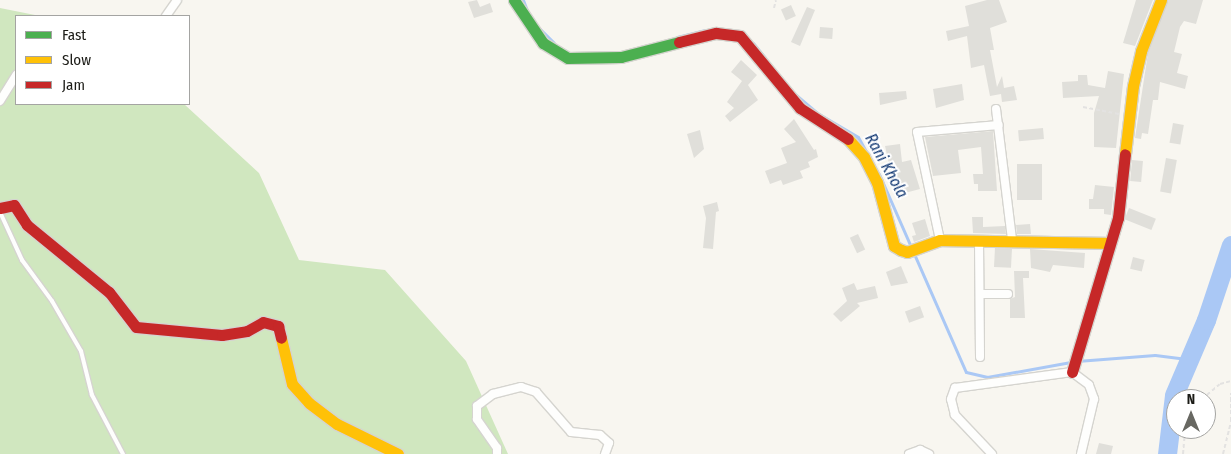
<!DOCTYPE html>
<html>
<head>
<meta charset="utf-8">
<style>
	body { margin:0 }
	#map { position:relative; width:1231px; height:454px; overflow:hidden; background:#f8f6f0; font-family:"Fira Sans Condensed",sans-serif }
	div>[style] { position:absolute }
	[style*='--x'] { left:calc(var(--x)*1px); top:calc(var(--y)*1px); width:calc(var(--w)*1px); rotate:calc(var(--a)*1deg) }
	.green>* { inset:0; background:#d0e7bf }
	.stream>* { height:3px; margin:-1.5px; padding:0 1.5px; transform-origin:1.5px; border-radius:1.5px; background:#aac8f5 }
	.river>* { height:19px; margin:-9.5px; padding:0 9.5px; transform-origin:9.5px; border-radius:9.5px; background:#aac8f5 }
	.building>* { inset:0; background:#e0dfda; transform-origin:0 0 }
	.path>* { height:2px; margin-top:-1px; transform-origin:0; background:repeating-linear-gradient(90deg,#e3e2e1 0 4px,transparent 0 6.5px) }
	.roads { filter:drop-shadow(1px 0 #d5d4cf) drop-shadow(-1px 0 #d5d4cf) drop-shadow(0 1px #d5d4cf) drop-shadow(0 -1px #d5d4cf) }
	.lane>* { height:4px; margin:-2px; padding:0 2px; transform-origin:2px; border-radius:2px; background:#fefefd }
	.street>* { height:8px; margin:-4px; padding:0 4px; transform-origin:4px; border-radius:4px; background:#fefefd }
	.fast>* { height:11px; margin:-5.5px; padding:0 5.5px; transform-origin:5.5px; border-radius:5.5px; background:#4caf50 }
	.slow>* { height:11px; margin:-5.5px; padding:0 5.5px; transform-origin:5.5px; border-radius:5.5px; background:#ffc107 }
	.jam>* { height:11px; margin:-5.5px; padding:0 5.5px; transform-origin:5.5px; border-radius:5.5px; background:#c62828 }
	span { translate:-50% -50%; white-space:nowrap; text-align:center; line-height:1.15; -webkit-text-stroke:4px #fff; paint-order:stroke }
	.water-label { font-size:16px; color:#0e3570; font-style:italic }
	.legend { position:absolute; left:15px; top:15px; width:175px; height:90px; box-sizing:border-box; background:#fff; border:1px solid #a4a4a2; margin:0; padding:6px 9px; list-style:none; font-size:15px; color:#1b1b16 }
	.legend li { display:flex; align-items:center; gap:10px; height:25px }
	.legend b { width:25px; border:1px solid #a4a4a2 }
	.north { position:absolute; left:1166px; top:389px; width:50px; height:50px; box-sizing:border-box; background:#fff; border:1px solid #a4a4a2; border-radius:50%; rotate:0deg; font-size:14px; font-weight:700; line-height:20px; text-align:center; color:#1b1b16 }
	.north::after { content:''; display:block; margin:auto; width:18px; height:22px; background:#686862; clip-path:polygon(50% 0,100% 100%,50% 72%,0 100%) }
</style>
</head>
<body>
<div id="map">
	<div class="green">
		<div style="clip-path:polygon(0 8px,40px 16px,16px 16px,16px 104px,184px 104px,259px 173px,299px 260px,385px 270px,466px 361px,508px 454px,0 454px)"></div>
	</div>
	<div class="stream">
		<div style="--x:523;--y:0;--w:19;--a:69"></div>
		<div style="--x:536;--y:25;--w:25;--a:45"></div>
		<div style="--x:677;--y:37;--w:29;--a:-14"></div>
		<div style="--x:753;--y:43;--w:19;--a:51"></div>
		<div style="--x:796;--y:95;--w:30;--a:40"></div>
		<div style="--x:819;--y:114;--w:45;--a:30.5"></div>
		<div style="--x:858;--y:137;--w:18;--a:61"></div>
		<div style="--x:879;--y:174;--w:216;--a:66.3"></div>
		<div style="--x:966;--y:372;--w:22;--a:13"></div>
		<div style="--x:987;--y:377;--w:85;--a:-10.1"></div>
		<div style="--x:1077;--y:361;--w:78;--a:-4.4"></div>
		<div style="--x:1155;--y:355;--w:34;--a:7"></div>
	</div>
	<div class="river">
		<div style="--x:1167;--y:454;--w:59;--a:-83.2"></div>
		<div style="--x:1174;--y:395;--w:82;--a:-66.9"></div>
		<div style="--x:1206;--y:320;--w:79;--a:-71.6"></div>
	</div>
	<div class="building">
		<div style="clip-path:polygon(477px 0,480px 7px,490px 3px,493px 12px,474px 18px,468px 2px)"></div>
		<div style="clip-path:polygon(987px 0,999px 0,1007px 22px,990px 28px,994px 50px,990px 50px,997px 87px,1002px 76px,1004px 88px,1014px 86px,1017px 100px,1002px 102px,1001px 94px,990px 96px,984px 65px,971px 68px,967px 36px,948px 41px,946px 31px,969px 26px,965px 6px)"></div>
		<div style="clip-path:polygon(1136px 0,1153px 0,1135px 46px,1123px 43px)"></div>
		<div style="clip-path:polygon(1168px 0,1203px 0,1196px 24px,1184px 21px,1180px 27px,1174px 52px,1182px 54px,1177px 73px,1188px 76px,1185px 89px,1160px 82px,1158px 100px,1153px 100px,1148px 134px,1142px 133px,1141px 139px,1135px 138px,1148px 53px)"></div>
		<div style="left:791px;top:5px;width:12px;height:11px;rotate:66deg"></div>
		<div style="clip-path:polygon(807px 7px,815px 10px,800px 46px,791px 42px)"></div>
		<div style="left:820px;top:27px;width:13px;height:11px;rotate:4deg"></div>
		<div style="clip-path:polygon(741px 60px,757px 75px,748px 85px,758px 100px,730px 122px,725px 116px,734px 108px,727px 102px,742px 81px,731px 72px)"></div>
		<div style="clip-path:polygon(1108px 71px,1124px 74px,1116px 148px,1094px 147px,1094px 113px,1099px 96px,1063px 98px,1062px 82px,1078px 81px,1078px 75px,1087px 75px,1088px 85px,1105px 88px)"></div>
		<div style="clip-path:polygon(962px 84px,964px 100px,936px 108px,933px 89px)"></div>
		<div style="clip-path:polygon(906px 91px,907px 99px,880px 105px,879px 93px)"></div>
		<div style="clip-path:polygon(794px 119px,814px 150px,816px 149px,818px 157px,808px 162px,810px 167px,800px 171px,803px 178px,783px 185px,781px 180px,770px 184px,765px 171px,787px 163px,781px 148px,796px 142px,784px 129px)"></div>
		<div style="left:1173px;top:123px;width:11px;height:20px;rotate:10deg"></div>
		<div style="left:1043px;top:128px;width:11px;height:25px;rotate:85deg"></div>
		<div style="clip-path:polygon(700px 130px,704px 149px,694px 158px,687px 134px)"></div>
		<div style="clip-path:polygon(993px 131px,997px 191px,978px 191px,978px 184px,974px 184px,973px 174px,983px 174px,981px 147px,958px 150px,961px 173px,933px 176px,925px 137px)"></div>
		<div style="clip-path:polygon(900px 144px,902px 162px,911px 160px,920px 189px,901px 194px,897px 181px,893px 182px,885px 146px)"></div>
		<div style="left:1166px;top:158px;width:11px;height:34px;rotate:10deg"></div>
		<div style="left:1132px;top:160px;width:11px;height:21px;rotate:5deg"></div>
		<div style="left:1042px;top:164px;width:36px;height:25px;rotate:90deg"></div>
		<div style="clip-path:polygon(1095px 185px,1114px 187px,1111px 215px,1104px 214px,1104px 209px,1089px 209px,1089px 199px,1093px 199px)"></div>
		<div style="clip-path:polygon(717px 202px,719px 211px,716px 212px,713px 249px,703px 248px,706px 218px,703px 206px)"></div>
		<div style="left:1129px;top:208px;width:29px;height:12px;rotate:22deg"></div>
		<div style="clip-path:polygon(972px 217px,983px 217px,983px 227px,1005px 226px,1006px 234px,973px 233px)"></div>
		<div style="clip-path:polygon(925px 219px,930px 236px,914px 242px,912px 236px,916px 235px,912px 223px)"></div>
		<div style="clip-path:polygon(1030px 224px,1031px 234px,1017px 234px,1016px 225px)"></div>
		<div style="left:858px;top:234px;width:17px;height:9px;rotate:65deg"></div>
		<div style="left:995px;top:248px;width:17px;height:19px;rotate:3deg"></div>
		<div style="clip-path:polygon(1030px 249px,1085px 253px,1084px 268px,1053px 265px,1050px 272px,1031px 268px)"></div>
		<div style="left:1133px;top:257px;width:12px;height:12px;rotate:14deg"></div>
		<div style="clip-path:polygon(901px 266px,908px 283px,891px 286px,886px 272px)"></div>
		<div style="clip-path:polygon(1014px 271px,1029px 271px,1029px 278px,1023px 278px,1025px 318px,1010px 318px,1010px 299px,1015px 297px)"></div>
		<div style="clip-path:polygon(854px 283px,857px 290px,875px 286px,878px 298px,857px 303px,860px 306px,841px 322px,833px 314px,847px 301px,842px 288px)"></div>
		<div style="left:920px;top:306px;width:12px;height:16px;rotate:70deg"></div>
		<div style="clip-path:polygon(1099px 443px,1113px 446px,1111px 454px,1096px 454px)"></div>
	</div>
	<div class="path">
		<div style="--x:774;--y:8;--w:8;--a:-76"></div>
		<div style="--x:1083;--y:107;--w:38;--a:11"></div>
		<div style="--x:1202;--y:399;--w:23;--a:-40"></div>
		<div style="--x:1220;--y:384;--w:11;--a:-15"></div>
		<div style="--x:1183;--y:454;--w:25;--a:-85"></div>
		<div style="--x:1223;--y:454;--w:34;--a:-76"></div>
		<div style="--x:1231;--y:421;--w:28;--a:-90"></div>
	</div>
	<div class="roads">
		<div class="lane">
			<div style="--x:0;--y:212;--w:53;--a:65.4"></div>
			<div style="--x:22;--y:260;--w:51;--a:53.8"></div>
			<div style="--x:52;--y:301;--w:58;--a:59.9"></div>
			<div style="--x:81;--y:351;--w:45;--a:76"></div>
			<div style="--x:92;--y:395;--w:67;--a:62.3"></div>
		</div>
		<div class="street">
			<div style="--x:166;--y:16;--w:19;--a:-55"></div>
			<div style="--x:0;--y:101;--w:31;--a:-58"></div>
			<div style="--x:996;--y:109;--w:132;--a:83"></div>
			<div style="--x:940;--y:240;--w:110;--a:-102"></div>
			<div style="--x:917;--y:132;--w:82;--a:-4.9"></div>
			<div style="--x:979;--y:241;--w:116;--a:89.5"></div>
			<div style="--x:980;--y:294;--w:28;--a:0"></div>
			<div style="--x:497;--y:454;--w:6;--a:-90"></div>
			<div style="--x:497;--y:448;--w:35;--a:-125"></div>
			<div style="--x:477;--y:419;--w:13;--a:-90"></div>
			<div style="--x:477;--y:406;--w:20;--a:-37"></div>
			<div style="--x:493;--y:394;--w:29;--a:-14"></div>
			<div style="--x:521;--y:387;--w:16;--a:18"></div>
			<div style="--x:536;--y:392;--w:53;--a:48.8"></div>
			<div style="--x:571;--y:432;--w:29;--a:6"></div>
			<div style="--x:600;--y:435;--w:12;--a:42"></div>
			<div style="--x:609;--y:443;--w:12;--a:110"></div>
			<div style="--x:909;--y:454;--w:12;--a:-20"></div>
			<div style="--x:920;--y:450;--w:10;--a:24"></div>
			<div style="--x:992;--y:454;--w:54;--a:-133.5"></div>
			<div style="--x:955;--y:415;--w:16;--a:-104"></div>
			<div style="--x:951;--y:399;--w:12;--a:-70"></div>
			<div style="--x:955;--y:388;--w:118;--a:-7.8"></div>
			<div style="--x:1072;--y:372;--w:21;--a:37"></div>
			<div style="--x:1089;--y:385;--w:15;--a:70"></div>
			<div style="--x:1094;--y:399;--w:57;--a:103.3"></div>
		</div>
		<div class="fast">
			<div style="--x:514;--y:0;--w:52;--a:56"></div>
			<div style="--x:543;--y:43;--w:29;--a:31"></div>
			<div style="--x:568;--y:58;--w:53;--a:-1.1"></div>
			<div style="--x:621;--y:57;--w:60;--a:-14.5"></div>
		</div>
		<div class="slow">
			<div style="--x:848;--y:139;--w:24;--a:48"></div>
			<div style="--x:864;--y:157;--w:28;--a:63"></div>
			<div style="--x:877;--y:182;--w:66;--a:75.1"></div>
			<div style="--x:894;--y:246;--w:8;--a:30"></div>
			<div style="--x:901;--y:250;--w:6;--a:18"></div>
			<div style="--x:907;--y:252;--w:35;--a:-20"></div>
			<div style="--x:940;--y:240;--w:168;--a:1"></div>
			<div style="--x:1125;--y:154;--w:68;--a:-83.3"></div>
			<div style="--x:1133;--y:86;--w:36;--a:-77"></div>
			<div style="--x:1141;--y:51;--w:55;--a:-68.6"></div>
			<div style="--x:281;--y:338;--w:47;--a:76.6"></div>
			<div style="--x:292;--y:384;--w:25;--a:48"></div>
			<div style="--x:309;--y:403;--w:35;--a:37"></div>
			<div style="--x:337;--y:424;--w:68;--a:26.2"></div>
		</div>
		<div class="jam">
			<div style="--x:679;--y:42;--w:38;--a:-14"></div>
			<div style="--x:716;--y:33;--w:24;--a:7"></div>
			<div style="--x:740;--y:36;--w:94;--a:50.2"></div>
			<div style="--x:800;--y:108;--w:57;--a:32.9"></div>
			<div style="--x:0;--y:208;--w:14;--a:-12"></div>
			<div style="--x:14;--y:205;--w:24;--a:57"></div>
			<div style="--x:27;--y:225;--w:106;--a:39.3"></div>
			<div style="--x:109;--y:292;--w:44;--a:52.4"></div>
			<div style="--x:136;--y:327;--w:86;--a:5.3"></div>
			<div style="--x:222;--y:335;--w:25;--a:-9"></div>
			<div style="--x:247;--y:331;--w:18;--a:-29"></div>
			<div style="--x:263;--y:322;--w:16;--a:15"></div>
			<div style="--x:278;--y:326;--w:12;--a:76"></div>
			<div style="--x:1072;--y:372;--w:161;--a:-73.4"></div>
			<div style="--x:1118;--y:218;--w:64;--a:-83.8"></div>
		</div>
	</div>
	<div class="water-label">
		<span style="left:886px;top:166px;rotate:61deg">Rani Khola</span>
	</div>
	<ul class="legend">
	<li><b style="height:6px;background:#4caf50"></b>Fast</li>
	<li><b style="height:6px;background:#ffc107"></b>Slow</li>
	<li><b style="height:6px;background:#c62828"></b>Jam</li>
	</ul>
	<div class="north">N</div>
</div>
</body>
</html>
